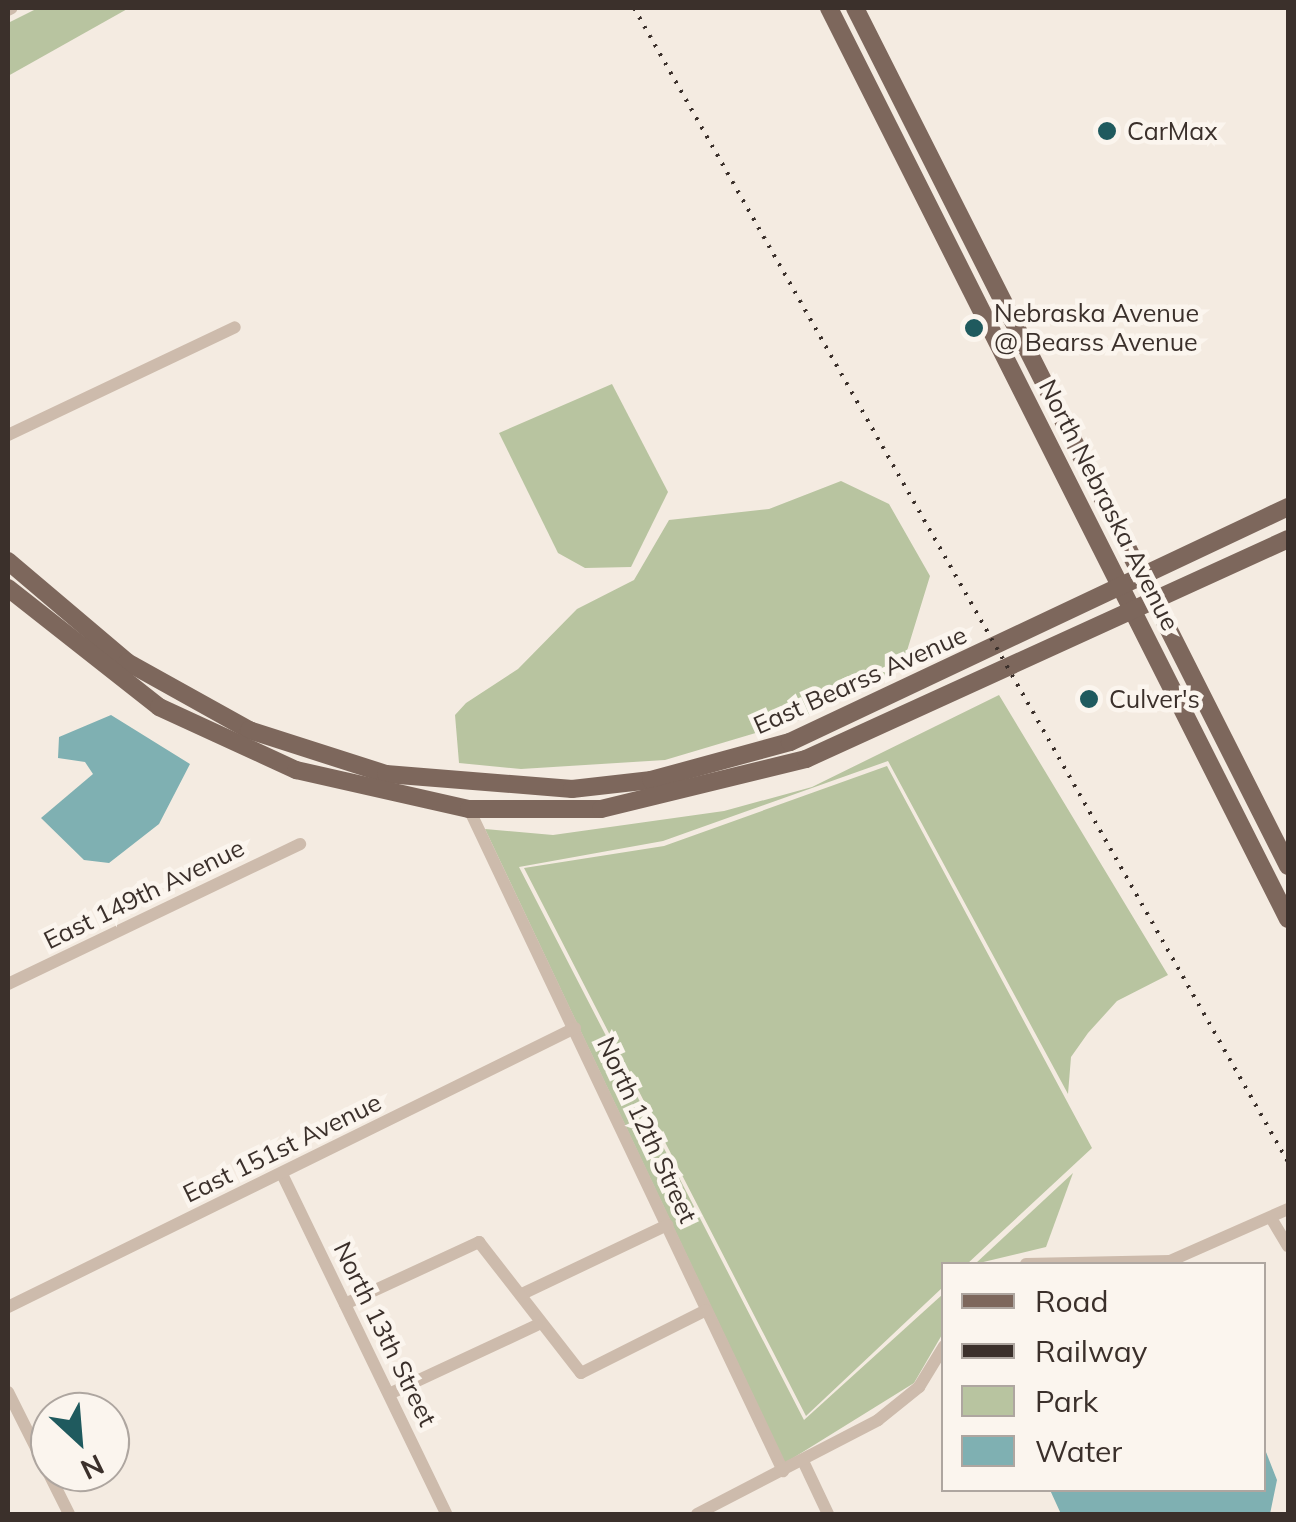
<!DOCTYPE html>
<html>
<head>
<meta charset="utf-8">
<style>
	body { margin:0 }
	#map { position:relative; width:1296px; height:1522px; overflow:hidden; background:#f4ebe1; font-family:Mulish,sans-serif }
	div>[style] { position:absolute }
	[style*='--x'] { left:calc(var(--x)*1px); top:calc(var(--y)*1px); width:calc(var(--w)*1px); rotate:calc(var(--a)*1deg) }
	.green>* { inset:0; background:#b8c4a0 }
	.water>* { inset:0; background:#7fb0b2 }
	.minor>* { height:12px; margin:-6px; padding:0 6px; transform-origin:6px; border-radius:6px; background:#cdbbac }
	.major>* { height:18px; margin:-9px; padding:0 9px; transform-origin:9px; border-radius:9px; background:#7d675c }
	.rail>* { height:4px; margin-top:-2px; transform-origin:0; background:repeating-linear-gradient(90deg,#3b302b 0 2.5px,transparent 0 10.5px) }
	.dots>* { width:28px; height:28px; translate:-50% -50%; box-sizing:border-box; border:5px solid #fbf5ee; border-radius:50% }
	span { translate:-50% -50%; white-space:nowrap; text-align:center; line-height:1.15; -webkit-text-stroke:9px #fbf5ee; paint-order:stroke }
	.poi-label { font-size:25px; color:#3b302b }
	.left { translate:0 -50%; text-align:left }
	.street-label { font-size:25px; color:#3b302b }
	.frame { position:absolute; inset:0; border:10px solid #3b302b; pointer-events:none }
	.legend { position:absolute; left:941px; top:1262px; width:325px; height:230px; box-sizing:border-box; background:#fbf5ee; border:2px solid #aea6a0; margin:0; padding:12px 18px; list-style:none; font-size:30px; color:#3b302b }
	.legend li { display:flex; align-items:center; gap:20px; height:50px }
	.legend b { width:50px; border:2px solid #aea6a0 }
	.north { position:absolute; left:30px; top:1392px; width:100px; height:100px; box-sizing:border-box; background:#fbf5ee; border:2px solid #aea6a0; border-radius:50%; rotate:154deg; font-size:28px; font-weight:700; line-height:40px; text-align:center; color:#3b302b }
	.north::after { content:''; display:block; margin:auto; width:35px; height:45px; background:#1f5a5e; clip-path:polygon(50% 0,100% 100%,50% 72%,0 100%) }
</style>
</head>
<body>
<div id="map">
	<div class="green">
		<div style="clip-path:polygon(38px 8px,129px 8px,8px 76px,8px 23px)"></div>
		<div style="clip-path:polygon(612px 384px,668px 492px,631px 567px,585px 568px,558px 553px,499px 433px)"></div>
		<div style="clip-path:polygon(841px 481px,889px 504px,930px 576px,902px 667px,799px 720px,665px 760px,521px 769px,459px 763px,455px 715px,466px 703px,518px 669px,577px 609px,634px 580px,669px 520px,769px 509px)"></div>
		<div style="clip-path:polygon(999px 695px,1168px 975px,1117px 1001px,1088px 1033px,1071px 1057px,1068px 1094px,888px 761px,663px 841px,519px 867px,804px 1420px,943px 1294px,943px 1333px,914px 1383px,785px 1463px,485px 829px,553px 835px,724px 811px,812px 787px)"></div>
		<div style="clip-path:polygon(887px 766px,1092px 1148px,967px 1264px,944px 1264px,943px 1287px,806px 1416px,524px 868px,664px 846px)"></div>
		<div style="clip-path:polygon(1073px 1173px,1046px 1247px,975px 1264px)"></div>
	</div>
	<div class="water">
		<div style="clip-path:polygon(111px 715px,190px 764px,159px 824px,109px 863px,84px 860px,41px 818px,93px 774px,85px 762px,58px 758px,59px 737px)"></div>
		<div style="clip-path:polygon(1264px 1447px,1277px 1480px,1270px 1514px,1061px 1514px,1050px 1490px,1264px 1490px)"></div>
	</div>
	<div class="minor">
		<div style="--x:8;--y:10;--w:4;--a:-27"></div>
		<div style="--x:8;--y:435;--w:251;--a:-25.4"></div>
		<div style="--x:469;--y:809;--w:733;--a:64.62"></div>
		<div style="--x:8;--y:984;--w:324;--a:-25.6"></div>
		<div style="--x:282;--y:1174;--w:377;--a:64.2"></div>
		<div style="--x:1271;--y:1218;--w:33;--a:59"></div>
		<div style="--x:1026;--y:1264;--w:144;--a:-1.2"></div>
		<div style="--x:1170;--y:1261;--w:129;--a:-23.8"></div>
		<div style="--x:522;--y:1294;--w:161;--a:-25.4"></div>
		<div style="--x:345;--y:1304;--w:148;--a:-24.8"></div>
		<div style="--x:479;--y:1242;--w:166;--a:52.1"></div>
		<div style="--x:581;--y:1373;--w:140;--a:-26.7"></div>
		<div style="--x:8;--y:1307;--w:632;--a:-26.2"></div>
		<div style="--x:8;--y:1392;--w:136;--a:63.4"></div>
		<div style="--x:389;--y:1394;--w:163;--a:-25"></div>
		<div style="--x:803;--y:1461;--w:59;--a:64.7"></div>
		<div style="--x:697;--y:1514;--w:204;--a:-27.4"></div>
		<div style="--x:878;--y:1420;--w:53;--a:-38.8"></div>
		<div style="--x:919;--y:1387;--w:48;--a:-58.6"></div>
	</div>
	<div class="major">
		<div style="--x:829;--y:8;--w:1020;--a:63.26"></div>
		<div style="--x:855;--y:8;--w:961;--a:63.22"></div>
		<div style="--x:8;--y:561;--w:156;--a:40.3"></div>
		<div style="--x:127;--y:662;--w:140;--a:29.1"></div>
		<div style="--x:249;--y:730;--w:144;--a:17.8"></div>
		<div style="--x:386;--y:774;--w:187;--a:4.6"></div>
		<div style="--x:572;--y:789;--w:80;--a:-6.5"></div>
		<div style="--x:651;--y:780;--w:144;--a:-15.3"></div>
		<div style="--x:790;--y:742;--w:551;--a:-25.26"></div>
		<div style="--x:8;--y:588;--w:192;--a:38.2"></div>
		<div style="--x:159;--y:707;--w:151;--a:24.7"></div>
		<div style="--x:296;--y:770;--w:177;--a:12.7"></div>
		<div style="--x:469;--y:809;--w:132;--a:0"></div>
		<div style="--x:601;--y:809;--w:211;--a:-13.7"></div>
		<div style="--x:806;--y:759;--w:530;--a:-24.53"></div>
	</div>
	<div class="rail">
		<div style="--x:634;--y:8;--w:1326;--a:60.46"></div>
	</div>
	<div class="dots">
		<div style="left:1107px;top:131px;background:#1f5a5e"></div>
		<div style="left:974px;top:328px;background:#1f5a5e"></div>
		<div style="left:1089px;top:699px;background:#1f5a5e"></div>
	</div>
	<div class="poi-label">
		<span class="left" style="left:1127px;top:131px">CarMax</span>
		<span class="left" style="left:994px;top:328px">Nebraska Avenue<br>@ Bearss Avenue</span>
		<span class="left" style="left:1109px;top:699px">Culver's</span>
	</div>
	<div class="street-label">
		<span style="left:1109px;top:505px;rotate:63deg">North Nebraska Avenue</span>
		<span style="left:860px;top:680px;rotate:-24deg">East Bearss Avenue</span>
		<span style="left:144px;top:894px;rotate:-26deg">East 149th Avenue</span>
		<span style="left:647px;top:1130px;rotate:65deg">North 12th Street</span>
		<span style="left:282px;top:1148px;rotate:-26deg">East 151st Avenue</span>
		<span style="left:385px;top:1334px;rotate:64deg">North 13th Street</span>
	</div>
	<div class="frame"></div>
	<ul class="legend">
	<li><b style="height:12px;background:#7d675c"></b>Road</li>
	<li><b style="height:12px;background:#3b302b"></b>Railway</li>
	<li><b style="height:28px;background:#b8c4a0"></b>Park</li>
	<li><b style="height:28px;background:#7fb0b2"></b>Water</li>
	</ul>
	<div class="north">N</div>
</div>
</body>
</html>
